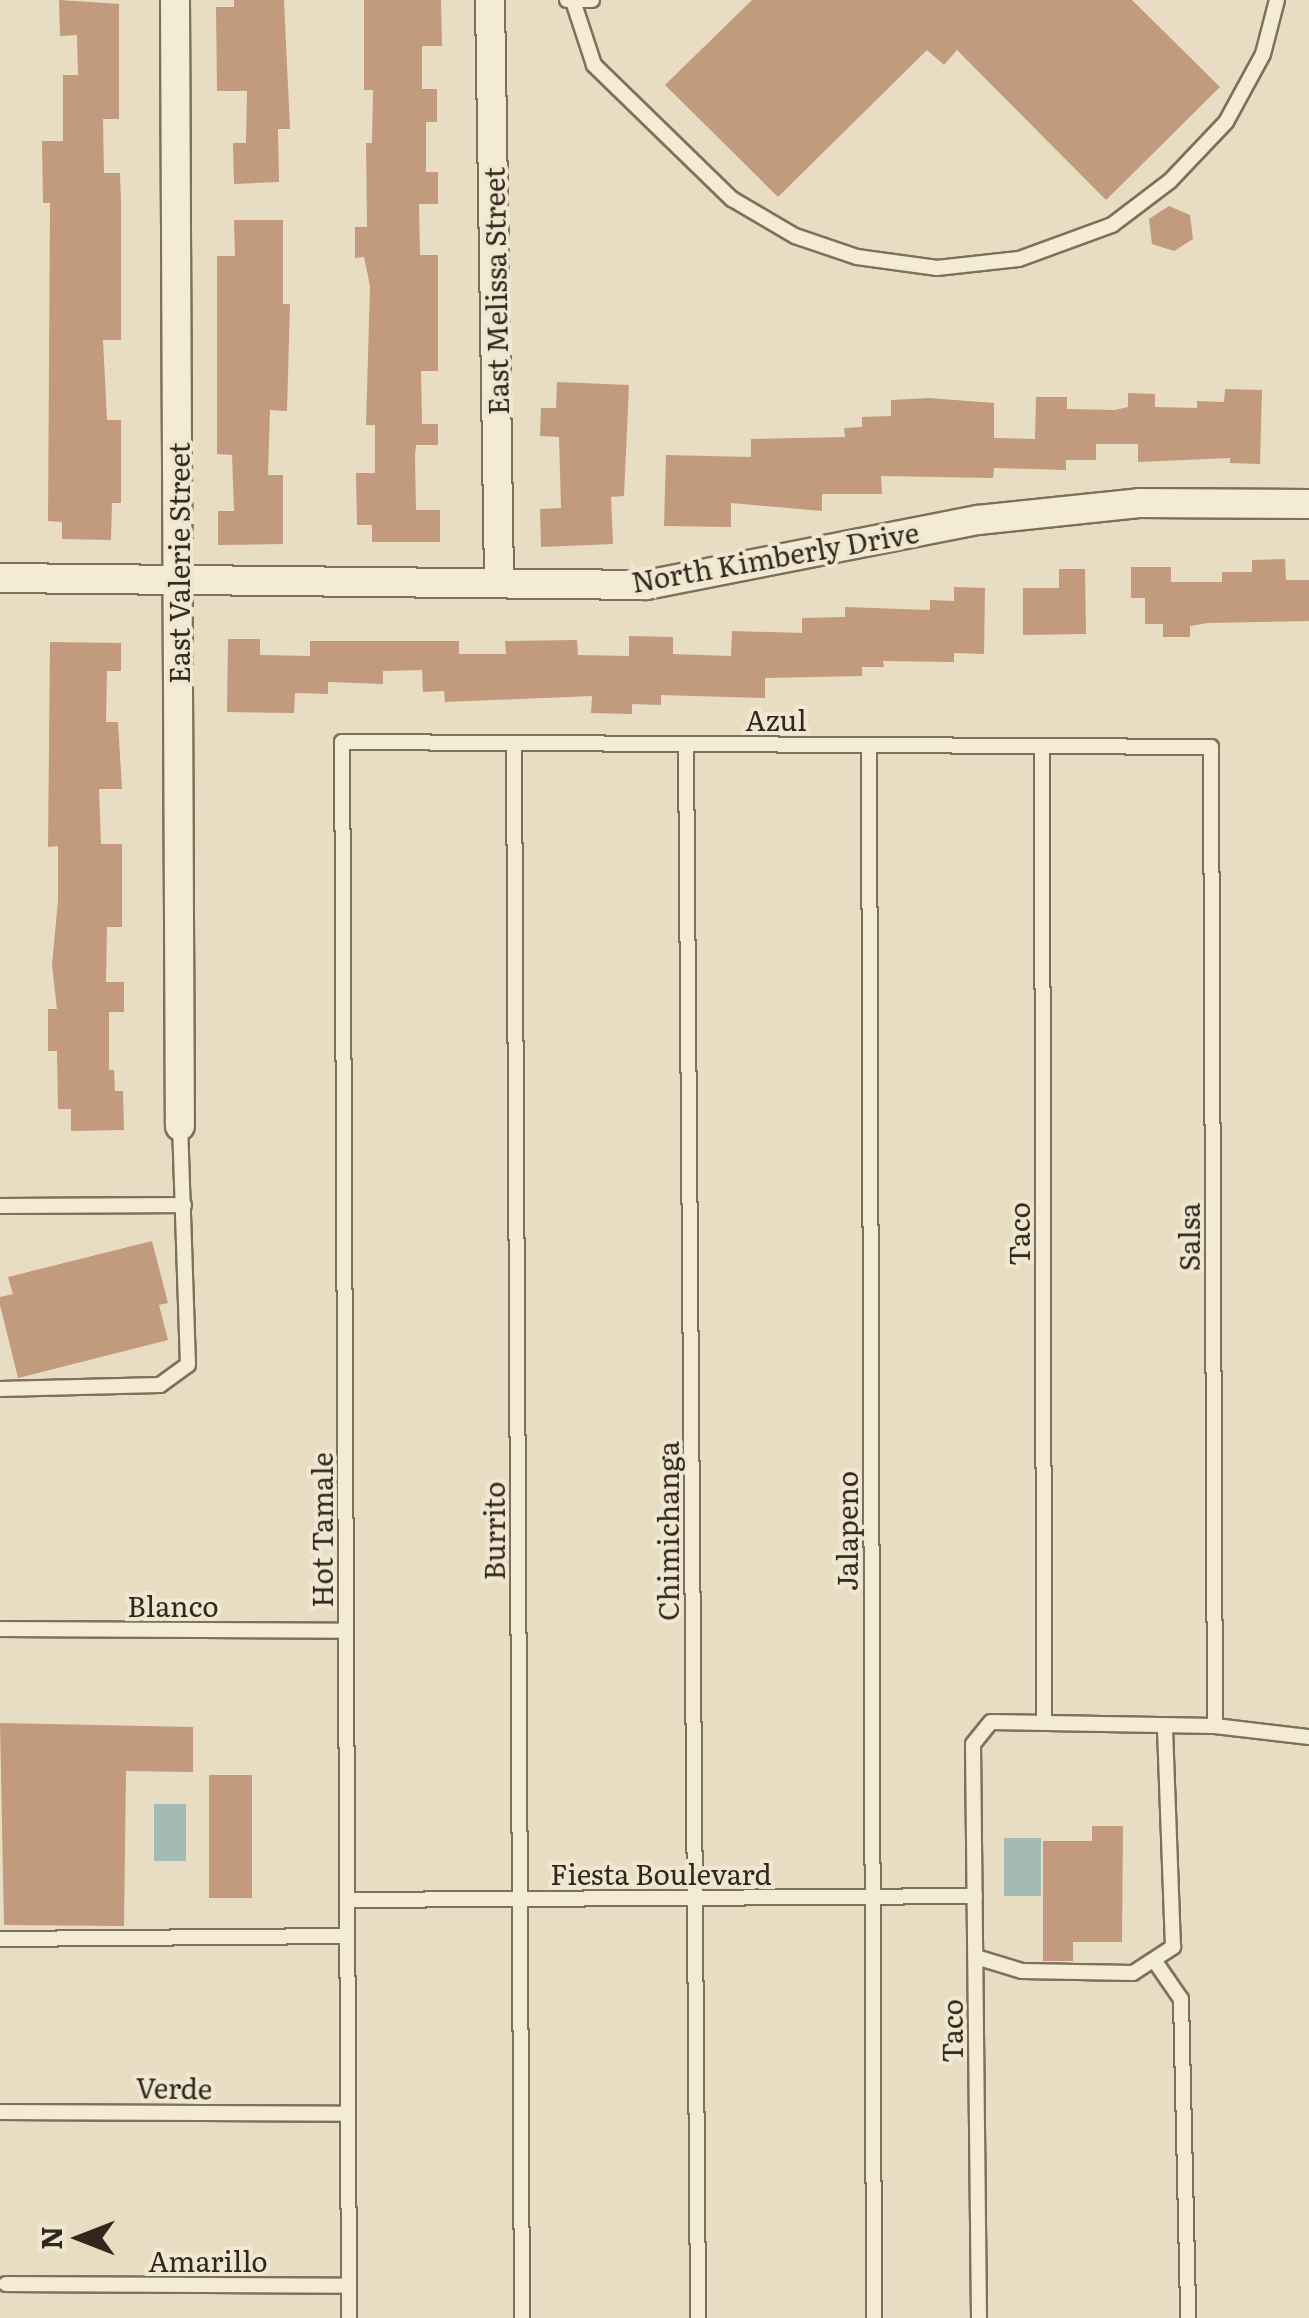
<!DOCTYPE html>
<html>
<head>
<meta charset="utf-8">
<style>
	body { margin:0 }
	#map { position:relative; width:1309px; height:2318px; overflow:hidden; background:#e8ddc2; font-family:Literata,serif }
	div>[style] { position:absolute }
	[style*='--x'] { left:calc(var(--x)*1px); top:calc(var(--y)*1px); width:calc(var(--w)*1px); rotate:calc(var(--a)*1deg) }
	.water>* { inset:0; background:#a4bbb5; transform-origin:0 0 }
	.building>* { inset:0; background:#c29a7d; transform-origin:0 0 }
	.roads { filter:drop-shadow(2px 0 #806f5c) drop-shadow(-2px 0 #806f5c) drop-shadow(0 2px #806f5c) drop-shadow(0 -2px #806f5c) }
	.lane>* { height:14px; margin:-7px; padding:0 7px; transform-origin:7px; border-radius:7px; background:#f4ebd4 }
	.street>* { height:28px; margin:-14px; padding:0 14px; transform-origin:14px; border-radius:14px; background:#f4ebd4 }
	span { translate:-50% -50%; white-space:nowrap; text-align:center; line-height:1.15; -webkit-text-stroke:8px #f0e7d1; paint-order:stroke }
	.street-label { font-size:28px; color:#31271e }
	.north { position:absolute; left:30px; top:2188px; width:100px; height:100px; -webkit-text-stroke:8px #f0e7d1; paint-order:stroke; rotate:270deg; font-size:28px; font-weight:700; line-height:40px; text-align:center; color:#31271e }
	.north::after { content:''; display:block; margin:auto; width:35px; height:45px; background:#31271e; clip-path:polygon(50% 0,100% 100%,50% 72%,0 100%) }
</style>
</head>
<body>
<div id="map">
	<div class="water">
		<div style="left:154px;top:1804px;width:32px;height:57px"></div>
		<div style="left:1004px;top:1838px;width:37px;height:58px"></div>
	</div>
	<div class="building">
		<div style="clip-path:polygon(59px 0,119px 4px,119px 119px,103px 119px,104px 173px,120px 173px,121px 201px,121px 340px,103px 340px,107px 420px,121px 420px,121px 503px,112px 503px,111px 540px,62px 539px,62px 522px,48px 521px,50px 203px,43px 203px,42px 141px,63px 141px,63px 75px,78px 75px,77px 35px,60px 36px)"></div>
		<div style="clip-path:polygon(234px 0,284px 0,290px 129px,278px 129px,279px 182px,234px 184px,233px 143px,246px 143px,247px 91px,217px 91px,216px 7px,234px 7px)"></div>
		<div style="clip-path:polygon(364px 0,441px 0,442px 46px,422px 46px,422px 89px,437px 89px,437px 122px,426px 122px,426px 172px,438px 172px,438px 204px,419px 204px,420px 255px,438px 255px,438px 371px,421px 371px,422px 424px,438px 424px,438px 445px,416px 445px,415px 456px,416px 510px,440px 510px,440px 542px,372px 542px,372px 525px,357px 525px,356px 473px,375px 473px,375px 425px,366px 425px,370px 286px,364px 257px,355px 258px,355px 227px,367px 227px,366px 143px,372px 143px,373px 90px,364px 90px)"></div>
		<div style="clip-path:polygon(752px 0,1132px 0,1220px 87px,1106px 200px,957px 50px,944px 65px,927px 50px,778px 197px,665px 85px)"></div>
		<div style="clip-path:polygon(1169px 206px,1190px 215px,1193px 239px,1174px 251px,1152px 244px,1149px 219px)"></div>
		<div style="clip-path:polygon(234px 220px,283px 220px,283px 304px,290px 304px,287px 411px,270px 410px,268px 475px,283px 475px,283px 544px,218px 545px,218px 511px,234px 511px,232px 455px,217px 454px,217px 256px,235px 256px)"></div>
		<div style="clip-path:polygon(557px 382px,629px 385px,624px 496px,611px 497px,613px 544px,541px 547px,540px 509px,561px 508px,559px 437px,540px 436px,541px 408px,556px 408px)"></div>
		<div style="clip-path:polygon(1225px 389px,1262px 390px,1260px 464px,1230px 463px,1230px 458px,1138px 462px,1138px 444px,1096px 444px,1096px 460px,1066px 460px,1066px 470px,994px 468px,993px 478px,881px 476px,882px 494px,822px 494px,822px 511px,731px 503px,731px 527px,664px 526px,666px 455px,751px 457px,751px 439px,845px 437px,844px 428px,862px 427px,862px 417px,891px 416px,891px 400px,929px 398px,994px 403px,994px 438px,1035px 439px,1036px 397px,1067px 397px,1067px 409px,1115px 410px,1128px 407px,1128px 393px,1155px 394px,1155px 407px,1197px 408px,1197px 401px,1224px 402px)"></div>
		<div style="clip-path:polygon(1285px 559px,1286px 580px,1309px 580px,1309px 621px,1208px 623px,1190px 626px,1190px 637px,1163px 637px,1163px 624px,1145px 624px,1145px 598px,1131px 598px,1131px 567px,1171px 567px,1171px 582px,1222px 582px,1222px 572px,1252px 572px,1252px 560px)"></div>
		<div style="clip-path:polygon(1059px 569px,1085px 569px,1086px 634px,1023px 635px,1023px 588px,1059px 588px)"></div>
		<div style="clip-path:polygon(954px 587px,985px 588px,984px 654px,954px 653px,954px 662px,883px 661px,884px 667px,862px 667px,862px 676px,765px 678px,765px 698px,661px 695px,661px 705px,632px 704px,632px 714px,591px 713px,592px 696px,445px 702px,444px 691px,423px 692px,422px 670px,383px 671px,383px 684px,328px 682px,328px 694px,295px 693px,294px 713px,227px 712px,228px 639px,260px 639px,260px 655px,310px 656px,310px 641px,459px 641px,459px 654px,506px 654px,505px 641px,577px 640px,578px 655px,629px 656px,629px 636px,673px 637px,673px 654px,731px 656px,732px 631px,802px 633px,802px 618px,845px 617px,845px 607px,930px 610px,930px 600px,954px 601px)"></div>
		<div style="clip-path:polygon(50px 642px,121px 643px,121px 671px,107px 671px,106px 722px,118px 722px,122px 789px,99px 789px,101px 844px,122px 844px,122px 927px,107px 927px,106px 982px,124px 982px,124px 1012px,109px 1012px,109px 1070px,114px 1070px,115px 1091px,123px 1091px,124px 1130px,71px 1131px,71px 1109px,58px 1109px,57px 1051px,48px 1051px,48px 1009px,57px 1009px,52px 965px,58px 900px,58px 846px,48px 847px)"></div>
		<div style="clip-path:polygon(152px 1241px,168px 1303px,159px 1305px,168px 1340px,18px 1378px,0 1305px,0 1297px,13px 1294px,8px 1277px)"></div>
		<div style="clip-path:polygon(0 1723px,193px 1727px,193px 1772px,126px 1771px,124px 1926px,4px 1925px)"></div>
		<div style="left:209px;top:1775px;width:43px;height:123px"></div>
		<div style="clip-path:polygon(1092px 1826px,1123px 1826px,1122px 1942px,1073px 1942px,1073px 1961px,1043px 1961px,1043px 1841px,1092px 1841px)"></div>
	</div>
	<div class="roads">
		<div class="lane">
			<div style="--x:567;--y:0;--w:25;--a:0"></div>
			<div style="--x:574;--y:4;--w:64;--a:71.8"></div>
			<div style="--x:594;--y:65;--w:192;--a:44.2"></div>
			<div style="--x:732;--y:199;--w:73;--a:30.4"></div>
			<div style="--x:795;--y:236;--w:65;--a:18.7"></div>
			<div style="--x:857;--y:257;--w:81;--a:7.8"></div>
			<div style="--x:937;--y:268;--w:82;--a:-6.3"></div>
			<div style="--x:1019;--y:259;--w:99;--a:-20.1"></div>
			<div style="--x:1112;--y:225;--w:73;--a:-37.2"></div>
			<div style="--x:1170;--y:181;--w:81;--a:-46.5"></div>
			<div style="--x:1226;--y:122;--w:77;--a:-61.4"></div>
			<div style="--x:1263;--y:54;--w:56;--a:-75.5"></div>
			<div style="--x:514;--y:743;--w:1575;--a:89.71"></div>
			<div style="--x:686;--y:744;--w:1574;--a:89.56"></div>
			<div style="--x:869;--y:745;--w:1573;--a:89.82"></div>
			<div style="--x:1042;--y:746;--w:975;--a:89.88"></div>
			<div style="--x:0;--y:1206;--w:184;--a:-0.3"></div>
			<div style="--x:0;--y:1389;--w:160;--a:-1.4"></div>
			<div style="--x:160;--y:1385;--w:34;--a:-36"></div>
			<div style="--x:188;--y:1365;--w:239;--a:-91.9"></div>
			<div style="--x:0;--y:1629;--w:346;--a:0.3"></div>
			<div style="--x:347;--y:1900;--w:628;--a:-0.36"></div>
			<div style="--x:0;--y:1939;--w:347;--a:-0.5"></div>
			<div style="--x:976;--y:1957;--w:48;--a:16.9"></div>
			<div style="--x:1022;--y:1971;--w:111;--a:1"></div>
			<div style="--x:1133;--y:1973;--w:48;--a:-33"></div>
			<div style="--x:1173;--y:1947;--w:222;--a:-92.1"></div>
			<div style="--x:1154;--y:1960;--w:47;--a:55.3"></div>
			<div style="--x:1181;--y:1999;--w:319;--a:88.7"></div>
			<div style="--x:0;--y:2112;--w:348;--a:0.3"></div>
			<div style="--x:6;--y:2284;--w:343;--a:0.3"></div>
			<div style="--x:349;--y:2318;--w:1576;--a:-90.25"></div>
			<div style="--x:342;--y:742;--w:869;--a:0.33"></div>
			<div style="--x:1211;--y:747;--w:979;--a:89.77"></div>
			<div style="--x:979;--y:2318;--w:574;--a:-90.6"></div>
			<div style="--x:973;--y:1744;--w:28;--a:-51"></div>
			<div style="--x:991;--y:1722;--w:224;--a:1"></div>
			<div style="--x:1215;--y:1726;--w:95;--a:6.7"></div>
		</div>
		<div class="street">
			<div style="--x:175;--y:0;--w:1126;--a:89.75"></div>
			<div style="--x:490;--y:0;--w:581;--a:89.11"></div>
			<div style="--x:0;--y:578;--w:646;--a:0.62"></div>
			<div style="--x:646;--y:585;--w:338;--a:-11.1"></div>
			<div style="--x:978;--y:520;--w:162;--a:-6"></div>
			<div style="--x:1139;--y:503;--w:170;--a:0.3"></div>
		</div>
	</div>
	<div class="street-label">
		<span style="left:495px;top:291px;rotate:-91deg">East Melissa Street</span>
		<span style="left:775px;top:556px;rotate:-10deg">North Kimberly Drive</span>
		<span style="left:178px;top:563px;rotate:-90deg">East Valerie Street</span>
		<span style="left:776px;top:719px">Azul</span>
		<span style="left:1018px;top:1234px;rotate:-90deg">Taco</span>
		<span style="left:1188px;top:1237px;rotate:-90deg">Salsa</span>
		<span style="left:321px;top:1530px;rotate:-90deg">Hot Tamale</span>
		<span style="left:493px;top:1531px;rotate:-90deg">Burrito</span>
		<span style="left:667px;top:1531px;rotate:-90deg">Chimichanga</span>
		<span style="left:846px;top:1531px;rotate:-90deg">Jalapeno</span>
		<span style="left:173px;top:1605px">Blanco</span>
		<span style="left:661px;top:1873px">Fiesta Boulevard</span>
		<span style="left:951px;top:2031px;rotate:-90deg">Taco</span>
		<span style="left:174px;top:2087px;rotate:1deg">Verde</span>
		<span style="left:208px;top:2260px">Amarillo</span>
	</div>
	<div class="north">N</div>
</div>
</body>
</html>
